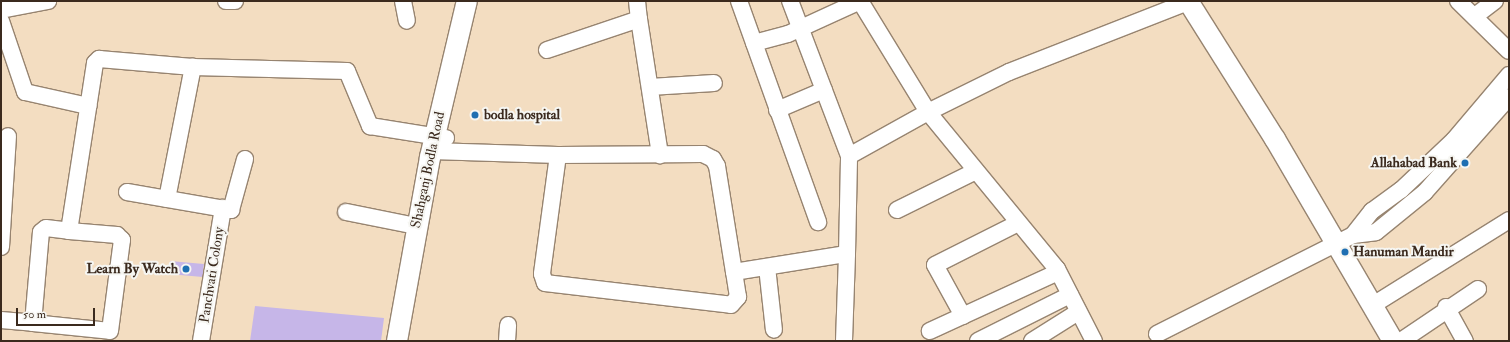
<!DOCTYPE html>
<html>
<head>
<meta charset="utf-8">
<style>
	body { margin:0 }
	#map { position:relative; width:1510px; height:342px; overflow:hidden; background:#f3ddc1; font-family:"IM FELL Double Pica",serif }
	div>[style] { position:absolute }
	[style*='--x'] { left:calc(var(--x)*1px); top:calc(var(--y)*1px); width:calc(var(--w)*1px); rotate:calc(var(--a)*1deg) }
	.building>* { inset:0; background:#c6b6e8; transform-origin:0 0 }
	.roads { filter:drop-shadow(1px 0 #978470) drop-shadow(-1px 0 #978470) drop-shadow(0 1px #978470) drop-shadow(0 -1px #978470) }
	.minor>* { height:16px; margin:-8px; padding:0 8px; transform-origin:8px; border-radius:8px; background:#fff }
	.major>* { height:20px; margin:-10px; padding:0 10px; transform-origin:10px; border-radius:10px; background:#fff }
	.dots>* { width:11px; height:11px; translate:-50% -50%; box-sizing:border-box; border:2px solid #f6f6f2; border-radius:50% }
	span { translate:-50% -50%; white-space:nowrap; text-align:center; line-height:1.15; -webkit-text-stroke:4px #f6f6f2; paint-order:stroke }
	.poi-label { font-size:14px; color:#3b2a1e; font-weight:700 }
	.left { translate:0 -50%; text-align:left }
	.right { translate:-100% -50%; text-align:right }
	.street-label { font-size:14px; color:#3b2a1e }
	.frame { position:absolute; inset:0; border:2px solid #3b2a1e; pointer-events:none }
	.scale { position:absolute; left:16px; top:308px; width:79px; height:18px; box-sizing:border-box; border:2px solid #3b2a1e; border-top:0; padding-left:5px; font-size:12px; line-height:14px; white-space:nowrap; color:#3b2a1e; -webkit-text-stroke:3px #f6f6f2; paint-order:stroke }
</style>
</head>
<body>
<div id="map">
	<div class="building">
		<div style="left:170px;top:261px;width:34px;height:13px;rotate:5deg"></div>
		<div style="clip-path:polygon(255px 306px,384px 318px,381px 341px,250px 341px)"></div>
	</div>
	<div class="roads">
		<div class="minor">
			<div style="--x:226;--y:1;--w:9;--a:0"></div>
			<div style="--x:403;--y:1;--w:20;--a:79"></div>
			<div style="--x:637;--y:1;--w:18;--a:84"></div>
			<div style="--x:739;--y:1;--w:235;--a:70.3"></div>
			<div style="--x:860;--y:1;--w:130;--a:58.5"></div>
			<div style="--x:928;--y:112;--w:90;--a:-26.3"></div>
			<div style="--x:1009;--y:72;--w:192;--a:-21.4"></div>
			<div style="--x:1458;--y:1;--w:71;--a:44.4"></div>
			<div style="--x:1;--y:10;--w:48;--a:-10.8"></div>
			<div style="--x:1475;--y:16;--w:25;--a:-37"></div>
			<div style="--x:1;--y:21;--w:75;--a:71.3"></div>
			<div style="--x:25;--y:92;--w:65;--a:12.5"></div>
			<div style="--x:754;--y:43;--w:35;--a:-15"></div>
			<div style="--x:788;--y:34;--w:79;--a:-24.6"></div>
			<div style="--x:547;--y:50;--w:97;--a:-18.6"></div>
			<div style="--x:639;--y:19;--w:138;--a:81.2"></div>
			<div style="--x:650;--y:87;--w:64;--a:-3.6"></div>
			<div style="--x:777;--y:110;--w:51;--a:-23.1"></div>
			<div style="--x:431;--y:151;--w:127;--a:1.8"></div>
			<div style="--x:558;--y:155;--w:145;--a:-0.4"></div>
			<div style="--x:703;--y:154;--w:11;--a:27"></div>
			<div style="--x:713;--y:159;--w:8;--a:60"></div>
			<div style="--x:717;--y:166;--w:107;--a:80.9"></div>
			<div style="--x:734;--y:272;--w:114;--a:-9.1"></div>
			<div style="--x:847;--y:254;--w:98;--a:-88.8"></div>
			<div style="--x:849;--y:156;--w:166;--a:-110.8"></div>
			<div style="--x:558;--y:155;--w:120;--a:97.7"></div>
			<div style="--x:542;--y:274;--w:9;--a:72"></div>
			<div style="--x:545;--y:283;--w:187;--a:6.7"></div>
			<div style="--x:731;--y:305;--w:11;--a:-49"></div>
			<div style="--x:738;--y:297;--w:25;--a:-99"></div>
			<div style="--x:849;--y:156;--w:90;--a:-29.1"></div>
			<div style="--x:928;--y:112;--w:203;--a:50.6"></div>
			<div style="--x:1057;--y:269;--w:4;--a:104"></div>
			<div style="--x:1056;--y:273;--w:139;--a:155.3"></div>
			<div style="--x:127;--y:192;--w:106;--a:9.8"></div>
			<div style="--x:231;--y:210;--w:53;--a:-74.6"></div>
			<div style="--x:167;--y:199;--w:135;--a:-78.9"></div>
			<div style="--x:897;--y:210;--w:88;--a:-26.3"></div>
			<div style="--x:346;--y:212;--w:71;--a:11.3"></div>
			<div style="--x:1353;--y:235;--w:23;--a:-7"></div>
			<div style="--x:1376;--y:232;--w:63;--a:-39.2"></div>
			<div style="--x:1425;--y:192;--w:127;--a:-48.5"></div>
			<div style="--x:1;--y:247;--w:111;--a:-86.4"></div>
			<div style="--x:767;--y:267;--w:63;--a:83.7"></div>
			<div style="--x:1057;--y:269;--w:81;--a:62.8"></div>
			<div style="--x:1373;--y:305;--w:160;--a:-32"></div>
			<div style="--x:1446;--y:307;--w:39;--a:61"></div>
			<div style="--x:963;--y:316;--w:58;--a:-118.8"></div>
			<div style="--x:935;--y:265;--w:93;--a:-26.8"></div>
			<div style="--x:1;--y:320;--w:32;--a:5"></div>
			<div style="--x:33;--y:323;--w:91;--a:-85"></div>
			<div style="--x:41;--y:232;--w:6;--a:-39"></div>
			<div style="--x:46;--y:228;--w:23;--a:7"></div>
			<div style="--x:69;--y:231;--w:170;--a:-81.2"></div>
			<div style="--x:95;--y:63;--w:6;--a:-45"></div>
			<div style="--x:99;--y:59;--w:94;--a:4.9"></div>
			<div style="--x:193;--y:67;--w:154;--a:1.5"></div>
			<div style="--x:347;--y:71;--w:60;--a:67.3"></div>
			<div style="--x:370;--y:126;--w:77;--a:9"></div>
			<div style="--x:33;--y:323;--w:77;--a:5.9"></div>
			<div style="--x:110;--y:331;--w:92;--a:-82.5"></div>
			<div style="--x:122;--y:240;--w:7;--a:-135"></div>
			<div style="--x:117;--y:235;--w:48;--a:-175.2"></div>
			<div style="--x:1157;--y:334;--w:220;--a:-26.8"></div>
			<div style="--x:1353;--y:235;--w:31;--a:-52"></div>
			<div style="--x:1372;--y:211;--w:36;--a:-36"></div>
			<div style="--x:1401;--y:190;--w:73;--a:-43.3"></div>
			<div style="--x:1454;--y:140;--w:85;--a:-49.8"></div>
			<div style="--x:201;--y:341;--w:135;--a:-80.6"></div>
			<div style="--x:507;--y:341;--w:16;--a:-86"></div>
			<div style="--x:844;--y:341;--w:87;--a:-88"></div>
			<div style="--x:978;--y:341;--w:103;--a:-26.6"></div>
			<div style="--x:1032;--y:341;--w:54;--a:-32.2"></div>
			<div style="--x:1401;--y:341;--w:93;--a:-34"></div>
		</div>
		<div class="major">
			<div style="--x:1188;--y:1;--w:163;--a:57.8"></div>
			<div style="--x:1275;--y:139;--w:234;--a:59.7"></div>
			<div style="--x:397;--y:341;--w:187;--a:-79.8"></div>
			<div style="--x:430;--y:157;--w:160;--a:-76.7"></div>
		</div>
	</div>
	<div class="dots">
		<div style="left:475px;top:115px;background:#1f6fb2"></div>
		<div style="left:1465px;top:163px;background:#1f6fb2"></div>
		<div style="left:1345px;top:252px;background:#1f6fb2"></div>
		<div style="left:186px;top:269px;background:#1f6fb2"></div>
	</div>
	<div class="poi-label">
		<span class="left" style="left:484px;top:115px">bodla hospital</span>
		<span class="right" style="left:1457px;top:163px">Allahabad Bank</span>
		<span class="left" style="left:1353px;top:252px">Hanuman Mandir</span>
		<span class="right" style="left:178px;top:269px">Learn By Watch</span>
	</div>
	<div class="street-label">
		<span style="left:428px;top:170px;rotate:-78deg">Shahganj Bodla Road</span>
		<span style="left:212px;top:275px;rotate:-81deg">Panchvati Colony</span>
	</div>
	<div class="frame"></div>
	<div class="scale">50 m</div>
</div>
</body>
</html>
